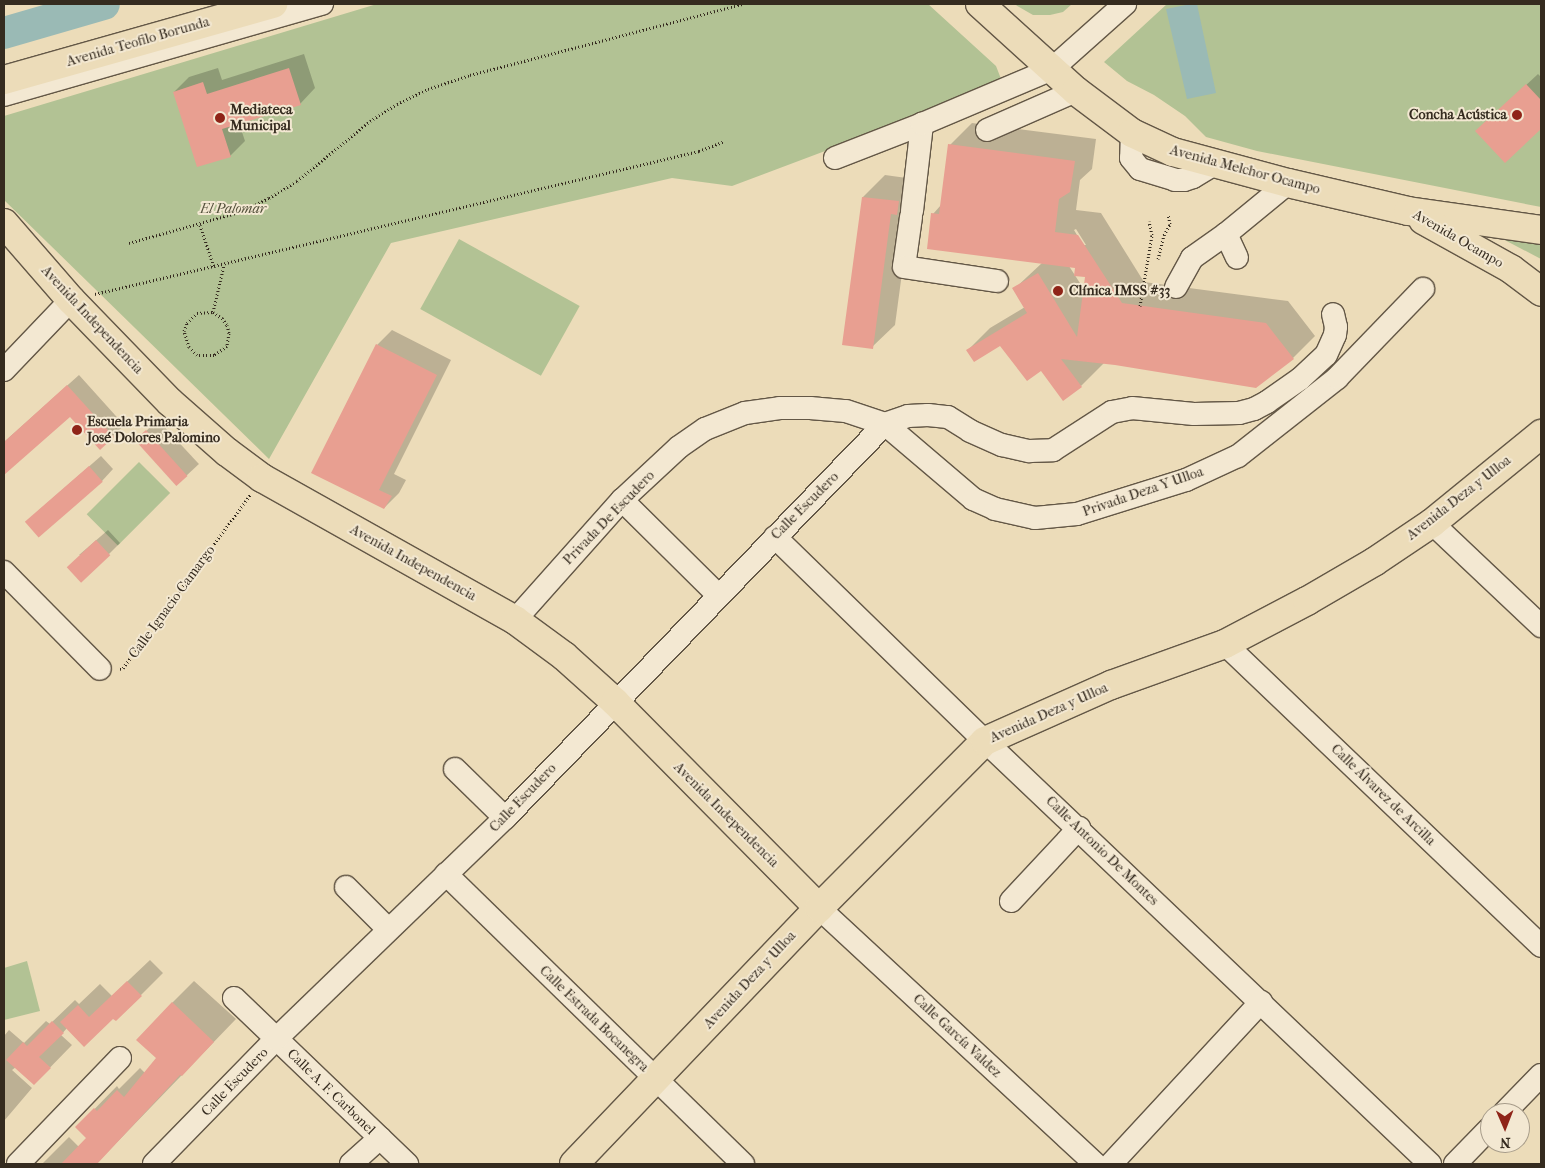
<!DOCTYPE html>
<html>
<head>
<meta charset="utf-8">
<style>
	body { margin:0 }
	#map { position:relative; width:1545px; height:1168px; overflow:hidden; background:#ecdcb9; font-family:"IM FELL French Canon",serif }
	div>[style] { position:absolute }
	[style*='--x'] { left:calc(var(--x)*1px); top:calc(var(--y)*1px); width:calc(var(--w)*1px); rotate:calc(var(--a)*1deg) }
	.green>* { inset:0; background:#b2c294; transform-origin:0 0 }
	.water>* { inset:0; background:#9abab5 }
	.shadow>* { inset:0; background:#0003; transform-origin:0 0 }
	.river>* { height:32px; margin:-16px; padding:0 16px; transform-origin:16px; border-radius:16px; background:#9abab5 }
	.building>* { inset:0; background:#e89f91; transform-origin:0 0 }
	.path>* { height:3px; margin-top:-1.5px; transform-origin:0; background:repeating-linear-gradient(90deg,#352b1f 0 1px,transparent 0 3.5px) }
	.roads { filter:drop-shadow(1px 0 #635746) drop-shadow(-1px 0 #635746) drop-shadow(0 1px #635746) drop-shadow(0 -1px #635746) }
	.minor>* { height:22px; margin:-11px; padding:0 11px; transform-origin:11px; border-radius:11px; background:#f3e8d2 }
	.major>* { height:28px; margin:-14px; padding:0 14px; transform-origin:14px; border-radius:14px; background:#ecdcb9 }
	.dots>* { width:14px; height:14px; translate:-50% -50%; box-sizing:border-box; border:2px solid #f3e8d2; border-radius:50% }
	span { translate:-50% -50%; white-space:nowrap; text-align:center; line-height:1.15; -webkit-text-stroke:4px #f3e8d2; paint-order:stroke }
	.street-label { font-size:14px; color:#352b1f }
	.poi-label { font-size:14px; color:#352b1f; font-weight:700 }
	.left { translate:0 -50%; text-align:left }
	.right { translate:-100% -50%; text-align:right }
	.park-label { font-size:14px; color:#54513c; font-style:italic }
	.frame { position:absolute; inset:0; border:5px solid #352b1f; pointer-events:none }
	.north { position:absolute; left:1480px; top:1103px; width:50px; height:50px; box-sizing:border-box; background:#f3e8d2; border:1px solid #a79c8a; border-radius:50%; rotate:179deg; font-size:14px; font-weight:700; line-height:20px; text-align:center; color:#352b1f }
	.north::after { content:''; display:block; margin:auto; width:18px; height:22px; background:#8f2418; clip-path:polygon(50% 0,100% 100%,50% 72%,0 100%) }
</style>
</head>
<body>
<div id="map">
	<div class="green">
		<div style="clip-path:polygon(377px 4px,928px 4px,996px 66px,1003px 84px,732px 186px,672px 178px,391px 243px,269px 459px,4px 200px,4px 116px)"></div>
		<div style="clip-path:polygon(1014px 4px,1072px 4px,1063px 12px,1050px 15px,1033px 15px)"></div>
		<div style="clip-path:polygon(1167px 4px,1541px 4px,1541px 207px,1257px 151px,1206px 137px,1185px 116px,1154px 95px,1127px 81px,1104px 62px)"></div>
		<div style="clip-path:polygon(1499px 237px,1541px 238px,1541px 259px)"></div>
		<div style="left:459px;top:239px;width:138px;height:80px;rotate:29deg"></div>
		<div style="left:139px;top:462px;width:44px;height:74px;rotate:45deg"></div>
		<div style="clip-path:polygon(27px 961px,40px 1011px,4px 1020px,4px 968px)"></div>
	</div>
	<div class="water">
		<div style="clip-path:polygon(1191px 4px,1197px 4px,1216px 93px,1187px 99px,1166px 9px)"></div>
	</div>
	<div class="shadow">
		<div style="clip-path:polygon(304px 54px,315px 88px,300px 104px,239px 123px,245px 141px,230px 156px,174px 92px,189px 77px,218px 68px,222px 80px)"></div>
		<div style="clip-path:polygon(1538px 74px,1541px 77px,1541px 127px,1505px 161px,1488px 120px)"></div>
		<div style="clip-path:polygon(evenodd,972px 123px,1096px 139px,1092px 169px,1080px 180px,1076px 210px,1101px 213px,1144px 282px,1288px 301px,1315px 336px,1293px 358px,1104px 363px,1081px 386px,1041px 369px,1001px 344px,968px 350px,990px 328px,1025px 307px,1014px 289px,1042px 263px,933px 214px,941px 205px,950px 145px,972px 123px,1076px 229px,1086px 245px,1083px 245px,1074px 230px,1076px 229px,972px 123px,1069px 266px,1077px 267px,1087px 276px,1085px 291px,1069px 266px)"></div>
		<div style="clip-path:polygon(885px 175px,921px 180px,912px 199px,895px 325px,872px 347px,863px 197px)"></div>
		<div style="clip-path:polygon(392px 330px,451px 360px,394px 474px,406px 480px,399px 493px,384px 508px,313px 472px,377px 345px)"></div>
		<div style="clip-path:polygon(79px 375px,124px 425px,113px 436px,70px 415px,4px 474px,4px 442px)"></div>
		<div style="left:158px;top:420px;width:60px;height:29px;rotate:47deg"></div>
		<div style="clip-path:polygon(101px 456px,113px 469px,102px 481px,38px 511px)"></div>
		<div style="clip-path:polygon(108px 530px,120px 543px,109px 554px,79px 555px)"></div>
		<div style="clip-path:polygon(150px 960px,163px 973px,141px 995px,113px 1017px,67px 1028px,61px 1035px,72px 1045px,34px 1084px,16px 1067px,12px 1070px,32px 1088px,4px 1121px,4px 1036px,9px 1030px,24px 1043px,46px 1021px,50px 1024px,75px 1000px,79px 1004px,100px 984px,112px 996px)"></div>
		<div style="clip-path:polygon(194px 981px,236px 1019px,96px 1164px,42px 1164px,69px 1137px,79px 1147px,88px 1138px,77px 1127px,117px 1086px,119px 1089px,140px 1068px,146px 1074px,158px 1058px,172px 1003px)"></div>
	</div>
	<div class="river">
		<div style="--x:4;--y:33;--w:104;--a:-16.2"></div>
	</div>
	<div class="building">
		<div style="clip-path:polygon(289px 68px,301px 105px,222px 129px,231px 157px,197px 167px,173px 92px,203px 82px,207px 94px)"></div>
		<div style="clip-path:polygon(1526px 84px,1541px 100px,1541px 129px,1505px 163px,1475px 131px)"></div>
		<div style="clip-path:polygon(948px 144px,1075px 161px,1070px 192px,1059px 199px,1055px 232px,1078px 235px,1122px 303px,1266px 323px,1294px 359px,1256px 388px,1115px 365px,1061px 359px,1082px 387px,1063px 401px,1041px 371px,1027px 381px,1000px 346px,974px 362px,966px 350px,1027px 313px,1012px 288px,1038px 273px,1077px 337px,1085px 277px,1074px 276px,1075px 268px,927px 249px,931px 213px,939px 214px)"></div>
		<div style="clip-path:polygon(862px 197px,899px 201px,897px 215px,891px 214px,873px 349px,842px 345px)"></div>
		<div style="clip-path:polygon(376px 344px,437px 375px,379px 490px,392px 496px,384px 509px,311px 473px)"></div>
		<div style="clip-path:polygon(67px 385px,114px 437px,100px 450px,70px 417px,4px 475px,4px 442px)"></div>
		<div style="left:146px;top:430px;width:62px;height:15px;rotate:48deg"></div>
		<div style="left:89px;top:466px;width:21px;height:85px;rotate:49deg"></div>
		<div style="left:96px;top:540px;width:21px;height:40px;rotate:47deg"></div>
		<div style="clip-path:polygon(127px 981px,142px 996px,116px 1021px,113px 1019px,84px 1047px,60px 1022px,78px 1005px,89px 1017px)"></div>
		<div style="clip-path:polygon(172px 1002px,214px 1042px,182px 1076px,180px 1075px,97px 1164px,61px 1164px,86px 1138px,75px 1127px,94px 1108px,97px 1111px,117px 1090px,124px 1097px,156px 1058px,136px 1040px)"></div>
		<div style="clip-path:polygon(52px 1021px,64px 1033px,39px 1057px,51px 1068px,34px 1085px,6px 1060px,23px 1042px,27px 1046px)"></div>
	</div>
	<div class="path">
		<div style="--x:200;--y:225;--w:44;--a:71.6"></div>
		<div style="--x:129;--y:243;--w:118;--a:-15.7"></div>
		<div style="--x:243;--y:211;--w:29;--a:-27"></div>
		<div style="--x:269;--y:198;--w:33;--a:-31"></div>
		<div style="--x:297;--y:181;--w:94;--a:-39.4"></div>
		<div style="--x:370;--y:121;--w:32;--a:-32"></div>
		<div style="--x:397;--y:104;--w:34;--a:-26"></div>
		<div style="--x:428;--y:89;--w:44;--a:-18.4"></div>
		<div style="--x:470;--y:75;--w:282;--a:-14.6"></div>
		<div style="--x:1158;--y:259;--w:25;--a:-76"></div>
		<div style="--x:1164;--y:235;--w:13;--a:-61"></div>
		<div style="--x:1170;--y:224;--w:10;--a:-101"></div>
		<div style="--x:95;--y:294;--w:621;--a:-13.32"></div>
		<div style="--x:699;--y:151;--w:26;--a:-21"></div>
		<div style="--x:1140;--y:306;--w:72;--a:-80.4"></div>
		<div style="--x:1152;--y:235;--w:14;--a:-102"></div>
		<div style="--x:213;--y:312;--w:11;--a:34"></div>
		<div style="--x:222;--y:318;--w:9;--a:54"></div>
		<div style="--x:227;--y:325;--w:8;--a:76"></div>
		<div style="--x:229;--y:333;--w:13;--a:99"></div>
		<div style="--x:227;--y:346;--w:16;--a:145"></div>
		<div style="--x:214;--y:355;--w:17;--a:180"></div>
		<div style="--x:197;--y:355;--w:11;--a:-135"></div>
		<div style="--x:189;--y:347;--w:17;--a:-107"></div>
		<div style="--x:184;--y:331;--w:9;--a:-69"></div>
		<div style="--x:187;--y:323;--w:14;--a:-45"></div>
		<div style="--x:197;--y:313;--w:16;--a:-4"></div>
		<div style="--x:213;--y:312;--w:48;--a:-76.8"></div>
		<div style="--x:120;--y:669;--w:3;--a:-18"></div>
		<div style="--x:123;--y:668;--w:215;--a:-53.7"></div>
	</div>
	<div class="roads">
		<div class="minor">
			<div style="--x:4;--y:95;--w:331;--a:-16"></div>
			<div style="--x:987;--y:130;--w:97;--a:-23.7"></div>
			<div style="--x:1132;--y:133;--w:25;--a:92"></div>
			<div style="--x:1131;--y:158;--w:14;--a:51"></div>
			<div style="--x:1140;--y:169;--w:37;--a:17"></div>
			<div style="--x:1175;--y:180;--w:9;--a:0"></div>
			<div style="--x:1184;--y:180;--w:9;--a:-18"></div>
			<div style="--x:1193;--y:177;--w:27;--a:-31"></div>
			<div style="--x:835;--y:158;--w:93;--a:-21.3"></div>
			<div style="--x:912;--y:211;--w:88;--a:-83.4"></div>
			<div style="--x:922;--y:124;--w:141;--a:-22.9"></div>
			<div style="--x:1052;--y:69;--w:98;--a:-41.7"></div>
			<div style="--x:911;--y:217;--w:50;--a:98"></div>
			<div style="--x:904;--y:267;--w:94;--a:8.6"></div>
			<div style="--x:1226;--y:234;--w:26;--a:65"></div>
			<div style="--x:1176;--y:287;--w:33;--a:-61"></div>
			<div style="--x:1192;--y:258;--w:42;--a:-35.2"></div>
			<div style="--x:1226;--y:234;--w:80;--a:-39.4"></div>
			<div style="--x:4;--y:370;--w:97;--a:-46.3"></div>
			<div style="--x:622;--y:500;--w:135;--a:44.7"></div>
			<div style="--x:1432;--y:523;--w:150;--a:43.4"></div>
			<div style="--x:775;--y:537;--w:293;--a:44.2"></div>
			<div style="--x:985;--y:741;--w:614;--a:43.55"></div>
			<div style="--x:4;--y:572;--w:136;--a:45.3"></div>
			<div style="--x:515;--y:620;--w:161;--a:-48.3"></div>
			<div style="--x:622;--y:500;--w:78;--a:-42.9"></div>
			<div style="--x:679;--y:447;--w:32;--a:-35"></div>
			<div style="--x:705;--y:429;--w:43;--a:-21.8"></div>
			<div style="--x:745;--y:413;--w:35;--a:-8"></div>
			<div style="--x:780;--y:408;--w:30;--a:0"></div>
			<div style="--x:810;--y:408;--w:36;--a:5"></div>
			<div style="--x:846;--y:411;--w:41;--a:18.4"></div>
			<div style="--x:885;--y:424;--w:116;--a:40.4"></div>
			<div style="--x:973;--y:499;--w:24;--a:24"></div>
			<div style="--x:995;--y:509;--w:41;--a:12.7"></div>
			<div style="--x:1035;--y:518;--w:42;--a:-5.4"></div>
			<div style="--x:1077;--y:514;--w:114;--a:-17.3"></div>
			<div style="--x:1186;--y:480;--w:57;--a:-24.8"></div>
			<div style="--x:1238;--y:456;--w:126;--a:-38.2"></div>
			<div style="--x:1337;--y:378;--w:124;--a:-46"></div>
			<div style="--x:1225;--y:644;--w:437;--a:43.7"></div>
			<div style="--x:455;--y:769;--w:70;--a:44.4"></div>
			<div style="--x:446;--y:874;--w:415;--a:44.3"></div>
			<div style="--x:346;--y:887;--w:59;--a:45"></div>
			<div style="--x:1011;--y:901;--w:100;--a:-47"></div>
			<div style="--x:819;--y:908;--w:376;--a:42.8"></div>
			<div style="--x:234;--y:998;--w:240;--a:43.8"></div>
			<div style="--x:1504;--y:1113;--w:53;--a:-45.8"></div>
			<div style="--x:18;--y:1164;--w:147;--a:-46.1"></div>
			<div style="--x:154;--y:1164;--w:175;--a:-45.7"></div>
			<div style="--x:276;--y:1039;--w:318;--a:-44"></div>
			<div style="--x:505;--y:818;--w:547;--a:-46.04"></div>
			<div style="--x:885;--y:424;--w:24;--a:-19"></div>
			<div style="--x:908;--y:416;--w:20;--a:-3"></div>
			<div style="--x:928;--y:415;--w:20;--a:6"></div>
			<div style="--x:948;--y:417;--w:26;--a:32"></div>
			<div style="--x:970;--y:431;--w:35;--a:24"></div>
			<div style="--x:1002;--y:445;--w:28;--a:13"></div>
			<div style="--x:1029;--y:451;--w:24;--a:-2"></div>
			<div style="--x:1053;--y:450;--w:70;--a:-32.8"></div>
			<div style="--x:1112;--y:412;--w:20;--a:-11"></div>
			<div style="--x:1132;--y:408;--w:62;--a:5.5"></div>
			<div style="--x:1194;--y:414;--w:45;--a:-1.3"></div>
			<div style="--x:1239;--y:413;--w:16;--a:-15"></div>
			<div style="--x:1254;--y:409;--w:15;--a:-28"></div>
			<div style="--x:1267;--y:402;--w:40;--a:-34.9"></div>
			<div style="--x:1300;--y:379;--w:35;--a:-43"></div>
			<div style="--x:1326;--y:355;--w:22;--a:-66"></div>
			<div style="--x:1335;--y:335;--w:8;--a:-83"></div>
			<div style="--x:1336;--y:327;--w:13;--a:-103"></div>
			<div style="--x:351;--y:1164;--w:39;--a:-42"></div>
			<div style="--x:1111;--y:1164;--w:221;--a:-47.2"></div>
			<div style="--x:1455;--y:1164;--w:50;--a:-45.8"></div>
		</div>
		<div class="major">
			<div style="--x:980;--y:4;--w:130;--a:42.2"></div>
			<div style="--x:1076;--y:91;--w:70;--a:36.9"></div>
			<div style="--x:1132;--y:133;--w:45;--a:24.9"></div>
			<div style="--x:1173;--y:152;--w:119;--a:15.1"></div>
			<div style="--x:1288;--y:183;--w:123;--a:13.1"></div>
			<div style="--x:1408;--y:211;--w:134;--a:8.1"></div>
			<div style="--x:4;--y:80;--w:280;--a:-15.8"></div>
			<div style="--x:1423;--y:220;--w:101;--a:29.1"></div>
			<div style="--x:1511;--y:269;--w:38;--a:37"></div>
			<div style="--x:4;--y:223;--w:102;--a:49"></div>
			<div style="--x:71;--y:300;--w:142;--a:45.9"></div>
			<div style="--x:170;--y:402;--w:76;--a:41.3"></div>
			<div style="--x:227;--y:452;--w:44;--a:36.6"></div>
			<div style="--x:262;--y:478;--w:290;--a:29.3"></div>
			<div style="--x:515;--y:620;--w:61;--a:36.3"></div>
			<div style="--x:564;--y:656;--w:69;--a:42"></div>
			<div style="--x:615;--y:702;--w:290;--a:45.3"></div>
			<div style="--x:574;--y:1164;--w:354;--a:-46.3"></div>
			<div style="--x:819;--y:908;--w:235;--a:-45.2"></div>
			<div style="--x:985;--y:741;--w:138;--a:-24"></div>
			<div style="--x:1111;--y:685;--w:121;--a:-19.8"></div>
			<div style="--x:1225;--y:644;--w:93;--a:-27.7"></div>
			<div style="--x:1307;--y:601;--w:78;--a:-30.2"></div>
			<div style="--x:1374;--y:562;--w:70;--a:-33.9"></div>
			<div style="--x:1432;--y:523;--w:141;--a:-39.2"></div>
		</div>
	</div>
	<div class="dots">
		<div style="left:1517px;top:115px;background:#8f2418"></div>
		<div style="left:220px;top:118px;background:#8f2418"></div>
		<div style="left:1058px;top:291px;background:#8f2418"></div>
		<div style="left:77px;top:430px;background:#8f2418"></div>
	</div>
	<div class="street-label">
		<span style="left:138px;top:42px;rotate:-16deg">Avenida Teofilo Borunda</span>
		<span style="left:1245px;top:170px;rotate:15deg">Avenida Melchor Ocampo</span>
		<span style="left:1458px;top:239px;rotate:30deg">Avenida Ocampo</span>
		<span style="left:92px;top:320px;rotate:47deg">Avenida Independencia</span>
		<span style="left:1143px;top:492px;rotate:-19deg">Privada Deza Y Ulloa</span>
		<span style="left:1459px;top:498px;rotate:-38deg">Avenida Deza y Ulloa</span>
		<span style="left:805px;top:506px;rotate:-45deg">Calle Escudero</span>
		<span style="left:609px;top:518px;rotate:-46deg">Privada De Escudero</span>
		<span style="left:413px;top:563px;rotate:29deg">Avenida Independencia</span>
		<span style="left:172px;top:602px;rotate:-54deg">Calle Ignacio Camargo</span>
		<span style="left:1049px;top:713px;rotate:-24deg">Avenida Deza y Ulloa</span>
		<span style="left:1383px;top:795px;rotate:44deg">Calle Álvarez de Arcilla</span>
		<span style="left:523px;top:798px;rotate:-46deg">Calle Escudero</span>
		<span style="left:726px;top:815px;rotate:45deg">Avenida Independencia</span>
		<span style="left:1102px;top:851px;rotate:44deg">Calle Antonio De Montes</span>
		<span style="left:750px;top:980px;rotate:-47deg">Avenida Deza y Ulloa</span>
		<span style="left:594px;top:1019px;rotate:44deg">Calle Estrada Bocanegra</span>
		<span style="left:957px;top:1036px;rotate:43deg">Calle García Valdez</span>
		<span style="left:235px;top:1082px;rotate:-46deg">Calle Escudero</span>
		<span style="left:331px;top:1092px;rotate:44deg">Calle A. F. Carbonel</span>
	</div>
	<div class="poi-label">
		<span class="left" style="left:230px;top:118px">Mediateca<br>Municipal</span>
		<span class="right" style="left:1507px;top:115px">Concha Acústica</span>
		<span class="left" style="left:1069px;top:291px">Clínica IMSS #33</span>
		<span class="left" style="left:87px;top:430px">Escuela Primaria<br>José Dolores Palomino</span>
	</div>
	<div class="park-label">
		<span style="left:233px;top:209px">El Palomar</span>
	</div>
	<div class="frame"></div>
	<div class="north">N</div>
</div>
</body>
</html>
